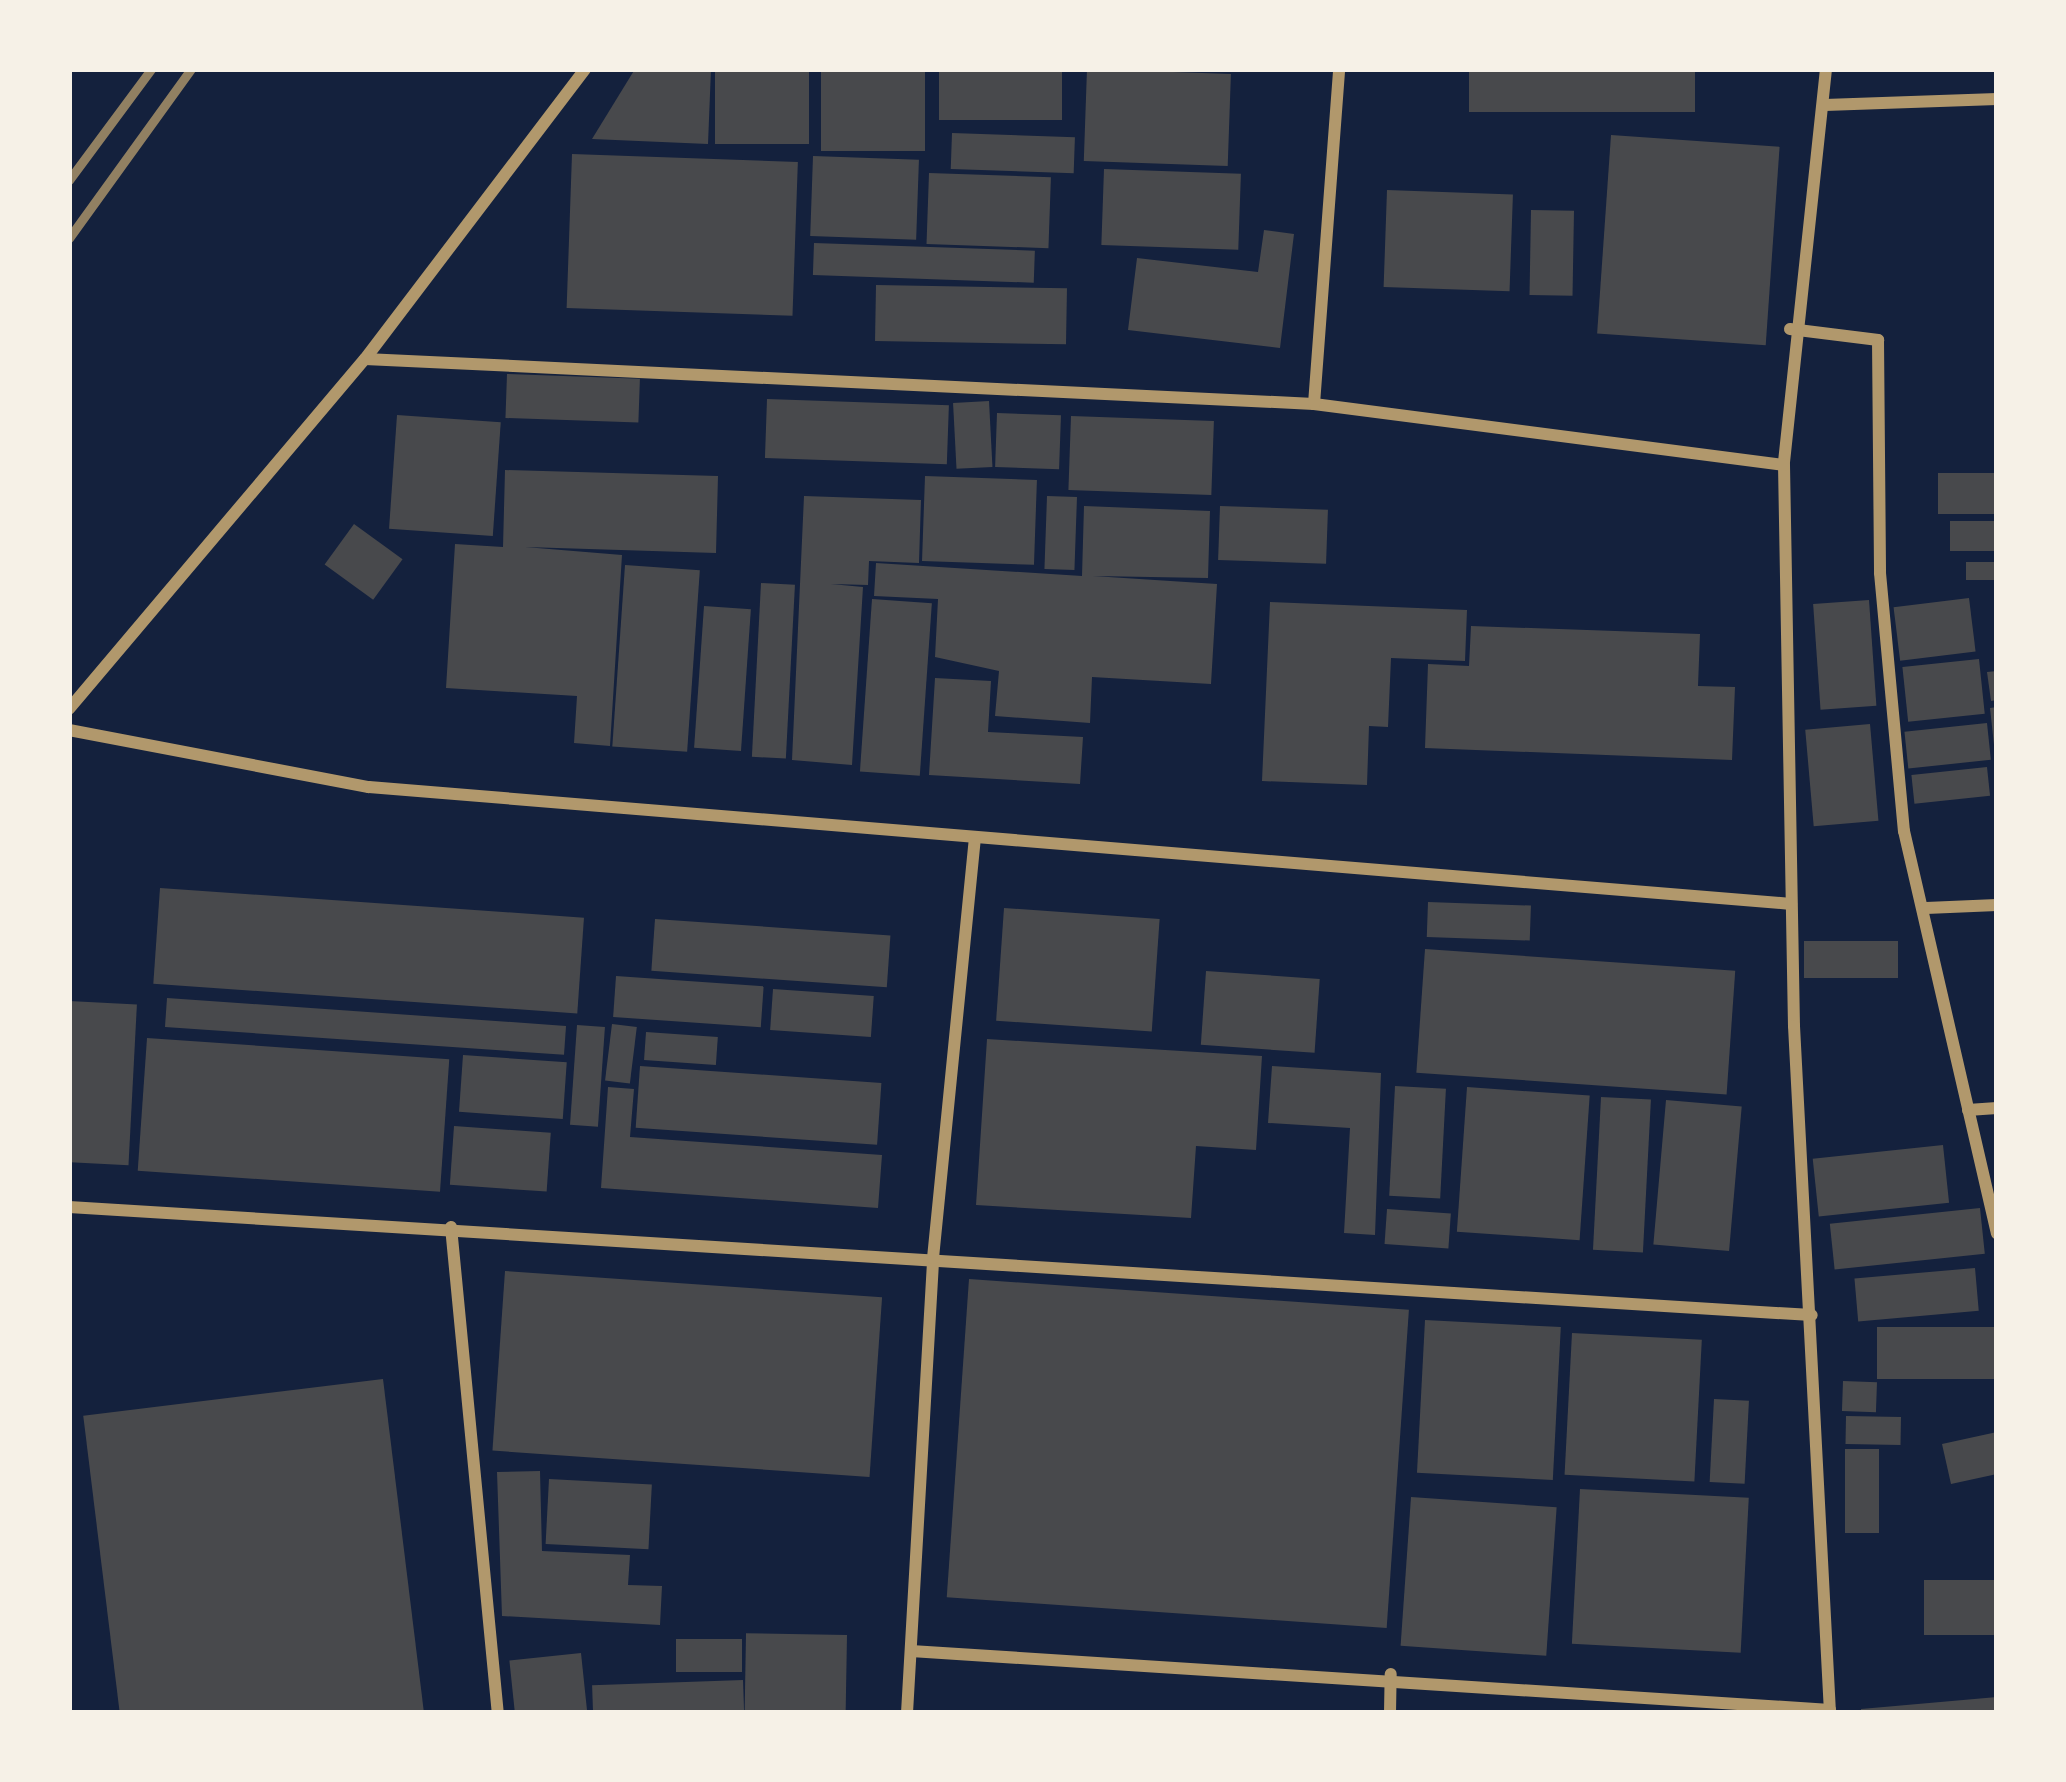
<!DOCTYPE html>
<html>
<head>
<meta charset="utf-8">
<style>
	body { margin:0 }
	#map { position:relative; width:2066px; height:1782px; overflow:hidden; background:#14213d; font-family:Montserrat,sans-serif }
	div>[style] { position:absolute }
	[style*='--x'] { left:calc(var(--x)*1px); top:calc(var(--y)*1px); width:calc(var(--w)*1px); rotate:calc(var(--a)*1deg) }
	.building>* { inset:0; background:#48494c; transform-origin:0 0 }
	.minor>* { height:12px; margin:-6px; padding:0 6px; transform-origin:6px; border-radius:6px; background:#b1986c }
	.rail>* { height:9px; margin:-4.5px; padding:0 4.5px; transform-origin:4.5px; border-radius:4.5px; background:#918062 }
	span { translate:-50% -50%; white-space:nowrap; text-align:center; line-height:1.15; -webkit-text-stroke:12px #f6f1e7; paint-order:stroke }
	.frame { position:absolute; inset:0; border:72px solid #f6f1e7; pointer-events:none }
</style>
</head>
<body>
<div id="map">
	<div class="building">
		<div style="clip-path:polygon(635px 69px,711px 69px,708px 144px,592px 139px)"></div>
		<div style="left:715px;top:69px;width:94px;height:75px"></div>
		<div style="left:821px;top:69px;width:104px;height:82px"></div>
		<div style="left:939px;top:69px;width:123px;height:51px"></div>
		<div style="left:1087px;top:69px;width:144px;height:92px;rotate:2deg"></div>
		<div style="left:1469px;top:69px;width:226px;height:43px"></div>
		<div style="left:952px;top:133px;width:123px;height:36px;rotate:2deg"></div>
		<div style="left:1611px;top:135px;width:169px;height:199px;rotate:4deg"></div>
		<div style="left:572px;top:154px;width:226px;height:154px;rotate:2deg"></div>
		<div style="left:813px;top:156px;width:106px;height:80px;rotate:2deg"></div>
		<div style="left:1104px;top:169px;width:137px;height:76px;rotate:2deg"></div>
		<div style="left:929px;top:173px;width:122px;height:71px;rotate:2deg"></div>
		<div style="left:1387px;top:190px;width:126px;height:97px;rotate:2deg"></div>
		<div style="left:1531px;top:210px;width:43px;height:85px;rotate:1deg"></div>
		<div style="clip-path:polygon(1264px 230px,1294px 234px,1280px 348px,1128px 330px,1137px 258px,1258px 272px)"></div>
		<div style="left:814px;top:243px;width:221px;height:32px;rotate:2deg"></div>
		<div style="left:876px;top:285px;width:191px;height:56px;rotate:1deg"></div>
		<div style="left:507px;top:374px;width:133px;height:44px;rotate:2deg"></div>
		<div style="left:767px;top:399px;width:182px;height:59px;rotate:2deg"></div>
		<div style="left:989px;top:401px;width:66px;height:36px;rotate:87deg"></div>
		<div style="left:997px;top:413px;width:64px;height:54px;rotate:2deg"></div>
		<div style="left:397px;top:415px;width:104px;height:114px;rotate:4deg"></div>
		<div style="left:1071px;top:416px;width:143px;height:74px;rotate:2deg"></div>
		<div style="clip-path:polygon(505px 470px,718px 476px,716px 553px,525px 547px,622px 555px,610px 746px,574px 743px,577px 696px,446px 688px,455px 544px,503px 547px)"></div>
		<div style="left:1997px;top:473px;width:41px;height:59px;rotate:90deg"></div>
		<div style="left:925px;top:476px;width:112px;height:85px;rotate:2deg"></div>
		<div style="clip-path:polygon(804px 496px,921px 500px,919px 563px,869px 561px,868px 585px,831px 584px,863px 587px,852px 765px,792px 760px)"></div>
		<div style="left:1047px;top:496px;width:30px;height:73px;rotate:2deg"></div>
		<div style="clip-path:polygon(1084px 506px,1210px 511px,1208px 578px,1093px 576px,1217px 584px,1211px 684px,1092px 677px,1090px 723px,995px 716px,999px 671px,935px 657px,938px 599px,874px 596px,876px 563px,1082px 576px)"></div>
		<div style="left:1220px;top:506px;width:108px;height:54px;rotate:2deg"></div>
		<div style="left:1997px;top:521px;width:30px;height:47px;rotate:90deg"></div>
		<div style="left:354px;top:524px;width:60px;height:50px;rotate:36deg"></div>
		<div style="left:1966px;top:562px;width:31px;height:18px"></div>
		<div style="left:625px;top:565px;width:75px;height:182px;rotate:4deg"></div>
		<div style="left:761px;top:583px;width:34px;height:174px;rotate:3deg"></div>
		<div style="left:1969px;top:598px;width:54px;height:76px;rotate:83deg"></div>
		<div style="left:872px;top:599px;width:60px;height:173px;rotate:4deg"></div>
		<div style="left:1869px;top:600px;width:106px;height:56px;rotate:86deg"></div>
		<div style="clip-path:polygon(1270px 602px,1467px 610px,1465px 661px,1391px 658px,1388px 727px,1369px 726px,1367px 785px,1262px 781px)"></div>
		<div style="left:704px;top:606px;width:47px;height:142px;rotate:4deg"></div>
		<div style="clip-path:polygon(1471px 626px,1700px 634px,1698px 686px,1735px 687px,1732px 760px,1425px 748px,1428px 664px,1469px 666px)"></div>
		<div style="left:1979px;top:659px;width:55px;height:77px;rotate:84deg"></div>
		<div style="clip-path:polygon(1997px 671px,1997px 700px,1991px 701px,1987px 672px)"></div>
		<div style="clip-path:polygon(935px 678px,991px 681px,988px 732px,1083px 737px,1080px 784px,929px 775px)"></div>
		<div style="clip-path:polygon(1997px 707px,1997px 745px,1994px 745px,1990px 708px)"></div>
		<div style="left:1987px;top:723px;width:37px;height:83px;rotate:84deg"></div>
		<div style="left:1870px;top:724px;width:97px;height:65px;rotate:85deg"></div>
		<div style="left:1987px;top:767px;width:29px;height:76px;rotate:84deg"></div>
		<div style="left:160px;top:888px;width:425px;height:96px;rotate:4deg"></div>
		<div style="left:1428px;top:902px;width:103px;height:35px;rotate:2deg"></div>
		<div style="left:1004px;top:908px;width:156px;height:113px;rotate:4deg"></div>
		<div style="left:655px;top:919px;width:236px;height:52px;rotate:4deg"></div>
		<div style="left:1898px;top:941px;width:37px;height:94px;rotate:90deg"></div>
		<div style="left:1425px;top:949px;width:311px;height:124px;rotate:4deg"></div>
		<div style="left:1206px;top:971px;width:114px;height:74px;rotate:4deg"></div>
		<div style="left:616px;top:976px;width:148px;height:41px;rotate:4deg"></div>
		<div style="left:773px;top:989px;width:101px;height:41px;rotate:4deg"></div>
		<div style="left:167px;top:998px;width:400px;height:29px;rotate:4deg"></div>
		<div style="left:69px;top:1001px;width:68px;height:161px;rotate:3deg"></div>
		<div style="left:612px;top:1024px;width:25px;height:57px;rotate:7deg"></div>
		<div style="left:577px;top:1025px;width:28px;height:100px;rotate:4deg"></div>
		<div style="left:646px;top:1032px;width:72px;height:28px;rotate:4deg"></div>
		<div style="left:147px;top:1038px;width:303px;height:133px;rotate:4deg"></div>
		<div style="clip-path:polygon(987px 1039px,1262px 1056px,1256px 1150px,1196px 1146px,1191px 1218px,976px 1205px)"></div>
		<div style="left:463px;top:1055px;width:104px;height:57px;rotate:4deg"></div>
		<div style="left:640px;top:1066px;width:242px;height:62px;rotate:4deg"></div>
		<div style="clip-path:polygon(1272px 1066px,1381px 1073px,1375px 1235px,1344px 1233px,1350px 1128px,1268px 1123px)"></div>
		<div style="left:1395px;top:1086px;width:51px;height:110px;rotate:3deg"></div>
		<div style="clip-path:polygon(608px 1087px,634px 1089px,630px 1137px,882px 1155px,878px 1208px,601px 1188px)"></div>
		<div style="left:1467px;top:1087px;width:123px;height:145px;rotate:4deg"></div>
		<div style="left:1601px;top:1097px;width:50px;height:153px;rotate:3deg"></div>
		<div style="left:1666px;top:1100px;width:76px;height:145px;rotate:5deg"></div>
		<div style="left:454px;top:1126px;width:97px;height:59px;rotate:4deg"></div>
		<div style="left:1943px;top:1145px;width:58px;height:131px;rotate:84deg"></div>
		<div style="left:1980px;top:1208px;width:46px;height:151px;rotate:84deg"></div>
		<div style="left:1387px;top:1209px;width:64px;height:35px;rotate:4deg"></div>
		<div style="left:1975px;top:1268px;width:43px;height:121px;rotate:85deg"></div>
		<div style="left:505px;top:1271px;width:378px;height:180px;rotate:4deg"></div>
		<div style="left:969px;top:1279px;width:441px;height:319px;rotate:4deg"></div>
		<div style="left:1425px;top:1320px;width:136px;height:153px;rotate:3deg"></div>
		<div style="left:1997px;top:1327px;width:52px;height:120px;rotate:90deg"></div>
		<div style="left:1572px;top:1333px;width:130px;height:142px;rotate:3deg"></div>
		<div style="left:383px;top:1379px;width:336px;height:302px;rotate:83deg"></div>
		<div style="left:1843px;top:1381px;width:34px;height:30px;rotate:2deg"></div>
		<div style="left:1714px;top:1399px;width:35px;height:83px;rotate:3deg"></div>
		<div style="left:1846px;top:1416px;width:55px;height:28px;rotate:1deg"></div>
		<div style="clip-path:polygon(1997px 1432px,1997px 1474px,1951px 1484px,1942px 1444px)"></div>
		<div style="left:1845px;top:1449px;width:34px;height:84px"></div>
		<div style="clip-path:polygon(540px 1471px,542px 1551px,630px 1555px,628px 1585px,662px 1586px,660px 1625px,502px 1616px,497px 1472px)"></div>
		<div style="left:549px;top:1479px;width:103px;height:65px;rotate:3deg"></div>
		<div style="left:1580px;top:1489px;width:169px;height:155px;rotate:3deg"></div>
		<div style="left:1411px;top:1497px;width:146px;height:149px;rotate:4deg"></div>
		<div style="left:1997px;top:1580px;width:55px;height:73px;rotate:90deg"></div>
		<div style="left:847px;top:1635px;width:78px;height:101px;rotate:91deg"></div>
		<div style="left:742px;top:1639px;width:33px;height:66px;rotate:90deg"></div>
		<div style="left:581px;top:1653px;width:60px;height:72px;rotate:84deg"></div>
		<div style="left:743px;top:1680px;width:33px;height:151px;rotate:88deg"></div>
		<div style="clip-path:polygon(1997px 1697px,1997px 1713px,1861px 1713px,1861px 1709px)"></div>
	</div>
	<div class="minor">
		<div style="--x:1826;--y:69;--w:398;--a:96.1"></div>
		<div style="--x:1784;--y:465;--w:561;--a:88.98"></div>
		<div style="--x:1794;--y:1026;--w:688;--a:87"></div>
		<div style="--x:1825;--y:105;--w:172;--a:-2"></div>
		<div style="--x:1790;--y:329;--w:89;--a:7.1"></div>
		<div style="--x:1878;--y:340;--w:233;--a:89.5"></div>
		<div style="--x:1880;--y:573;--w:259;--a:84.7"></div>
		<div style="--x:1904;--y:831;--w:413;--a:77"></div>
		<div style="--x:365;--y:359;--w:950;--a:2.71"></div>
		<div style="--x:1314;--y:404;--w:474;--a:7.4"></div>
		<div style="--x:1314;--y:404;--w:336;--a:-85.7"></div>
		<div style="--x:69;--y:709;--w:458;--a:-49.8"></div>
		<div style="--x:365;--y:359;--w:364;--a:-52.8"></div>
		<div style="--x:69;--y:730;--w:305;--a:10.8"></div>
		<div style="--x:369;--y:787;--w:1427;--a:4.7"></div>
		<div style="--x:1926;--y:908;--w:71;--a:-2.4"></div>
		<div style="--x:1968;--y:1110;--w:29;--a:-4"></div>
		<div style="--x:69;--y:1207;--w:1746;--a:3.55"></div>
		<div style="--x:451;--y:1227;--w:488;--a:84.5"></div>
		<div style="--x:911;--y:1651;--w:921;--a:3.67"></div>
		<div style="--x:907;--y:1713;--w:456;--a:-86.7"></div>
		<div style="--x:933;--y:1258;--w:423;--a:-84.3"></div>
		<div style="--x:1390;--y:1713;--w:39;--a:-89"></div>
	</div>
	<div class="rail">
		<div style="--x:69;--y:180;--w:138;--a:-53.5"></div>
		<div style="--x:69;--y:238;--w:208;--a:-54.2"></div>
	</div>
	<div class="frame"></div>
</div>
</body>
</html>
